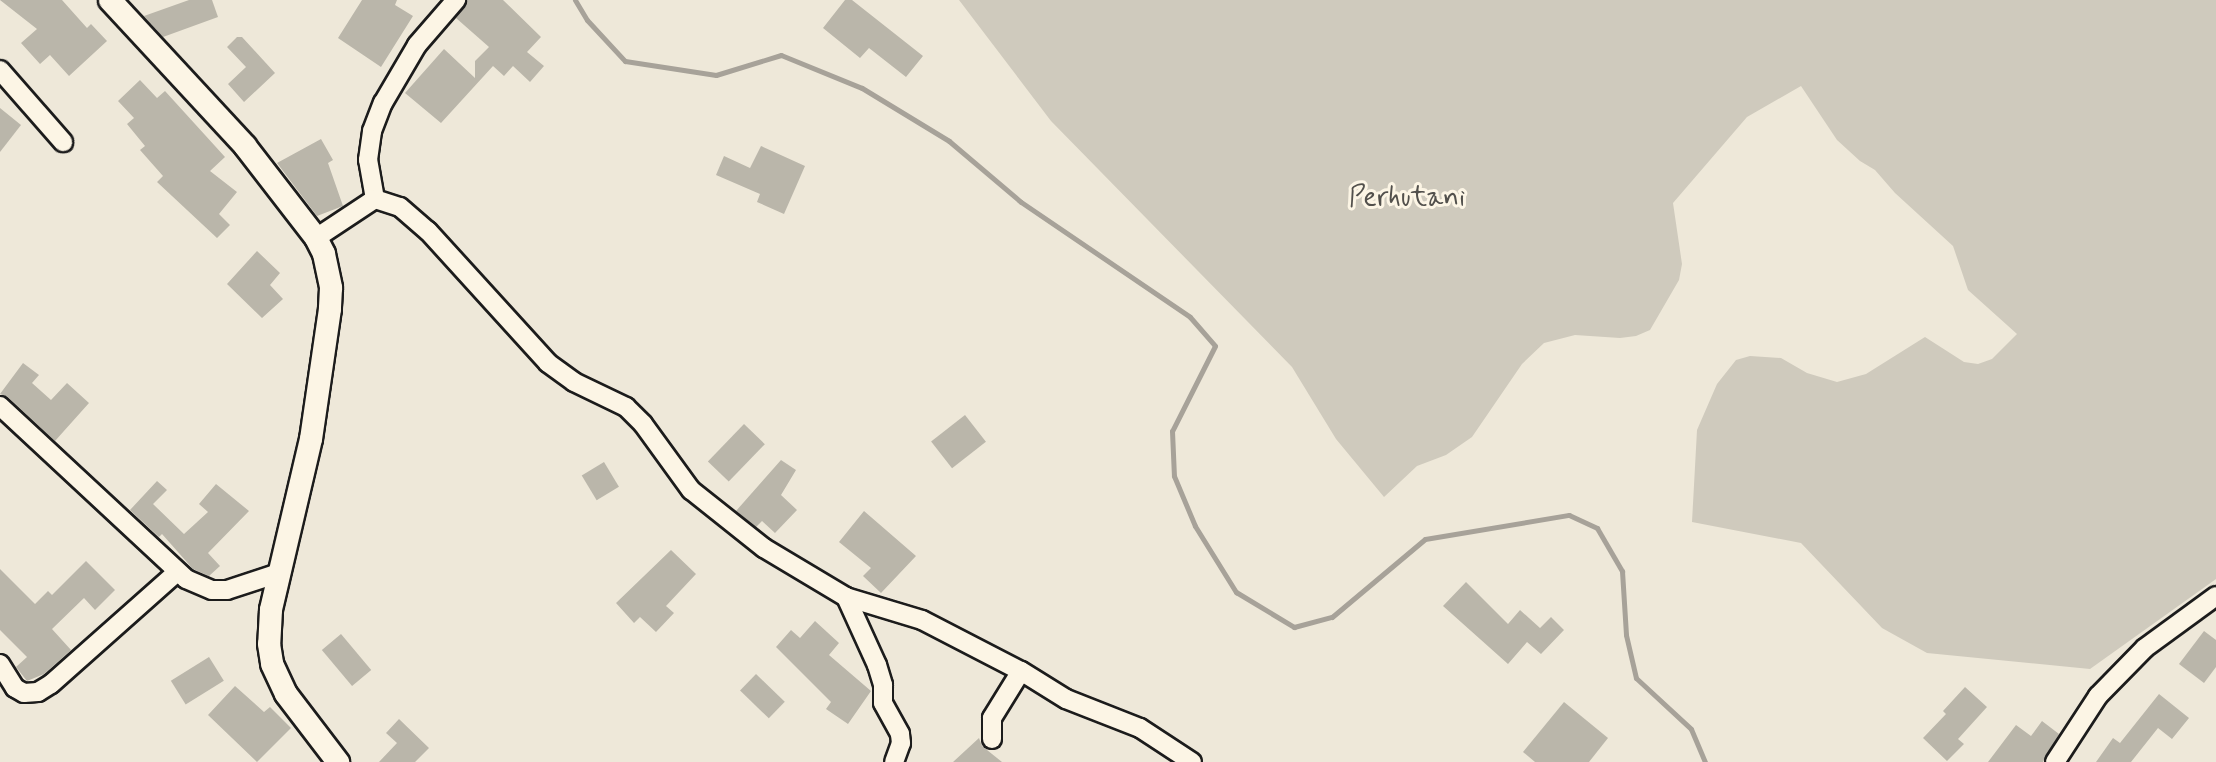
<!DOCTYPE html>
<html>
<head>
<meta charset="utf-8">
<style>
	body { margin:0 }
	#map { position:relative; width:2216px; height:762px; overflow:hidden; background:#eee8d9; font-family:Mynerve,sans-serif }
	div>[style] { position:absolute }
	[style*='--x'] { left:calc(var(--x)*1px); top:calc(var(--y)*1px); width:calc(var(--w)*1px); rotate:calc(var(--a)*1deg) }
	.green>* { inset:0; background:#cfcabd }
	.stream>* { height:5px; margin:-2.5px; padding:0 2.5px; transform-origin:2.5px; border-radius:2.5px; background:#a7a299 }
	.building>* { inset:0; background:#bab6aa; transform-origin:0 0 }
	.roads { filter:drop-shadow(2px 0 #1c1c1c) drop-shadow(-2px 0 #1c1c1c) drop-shadow(0 2px #1c1c1c) drop-shadow(0 -2px #1c1c1c) }
	.minor>* { height:18px; margin:-9px; padding:0 9px; transform-origin:9px; border-radius:9px; background:#fcf5e5 }
	.tertiary>* { height:22px; margin:-11px; padding:0 11px; transform-origin:11px; border-radius:11px; background:#fcf5e5 }
	span { translate:-50% -50%; white-space:nowrap; text-align:center; line-height:1.15; -webkit-text-stroke:6px #fcf5e5; paint-order:stroke }
	.park-label { font-size:28px; color:#52504c }
</style>
</head>
<body>
<div id="map">
	<div class="green">
		<div style="clip-path:polygon(959px 0,2216px 0,2216px 579px,2090px 669px,1927px 653px,1882px 628px,1801px 543px,1692px 522px,1697px 430px,1717px 384px,1736px 360px,1750px 356px,1781px 358px,1807px 373px,1837px 382px,1866px 374px,1925px 337px,1964px 362px,1978px 364px,1992px 359px,2017px 334px,1968px 290px,1953px 246px,1895px 193px,1875px 170px,1860px 161px,1837px 140px,1801px 86px,1747px 117px,1673px 203px,1682px 264px,1679px 280px,1650px 330px,1636px 336px,1620px 338px,1575px 335px,1544px 343px,1522px 364px,1472px 437px,1446px 455px,1417px 466px,1384px 497px,1336px 439px,1292px 367px,1051px 121px)"></div>
	</div>
	<div class="stream">
		<div style="--x:575;--y:0;--w:23;--a:59"></div>
		<div style="--x:587;--y:20;--w:56;--a:47.2"></div>
		<div style="--x:625;--y:61;--w:92;--a:8.7"></div>
		<div style="--x:716;--y:75;--w:68;--a:-17.1"></div>
		<div style="--x:781;--y:55;--w:87;--a:22.2"></div>
		<div style="--x:862;--y:88;--w:102;--a:31.3"></div>
		<div style="--x:949;--y:141;--w:94;--a:40.3"></div>
		<div style="--x:1021;--y:202;--w:204;--a:34.2"></div>
		<div style="--x:1190;--y:317;--w:38;--a:49"></div>
		<div style="--x:1215;--y:346;--w:95;--a:116.8"></div>
		<div style="--x:1172;--y:431;--w:45;--a:87.5"></div>
		<div style="--x:1174;--y:476;--w:54;--a:67.2"></div>
		<div style="--x:1195;--y:526;--w:78;--a:58.2"></div>
		<div style="--x:1236;--y:592;--w:68;--a:31.1"></div>
		<div style="--x:1294;--y:627;--w:39;--a:-15"></div>
		<div style="--x:1332;--y:617;--w:121;--a:-40"></div>
		<div style="--x:1425;--y:539;--w:146;--a:-9.5"></div>
		<div style="--x:1569;--y:515;--w:31;--a:25"></div>
		<div style="--x:1597;--y:528;--w:50;--a:59.8"></div>
		<div style="--x:1622;--y:571;--w:64;--a:86.4"></div>
		<div style="--x:1626;--y:635;--w:44;--a:76.9"></div>
		<div style="--x:1636;--y:678;--w:75;--a:42.8"></div>
		<div style="--x:1691;--y:729;--w:36;--a:67"></div>
	</div>
	<div class="building">
		<div style="clip-path:polygon(0 0,62px 0,87px 28px,91px 24px,107px 41px,69px 76px,50px 55px,40px 64px,21px 43px,37px 29px)"></div>
		<div style="clip-path:polygon(189px 0,212px 0,218px 17px,163px 37px,144px 16px)"></div>
		<div style="clip-path:polygon(362px 0,397px 0,395px 5px,413px 16px,381px 67px,338px 38px)"></div>
		<div style="clip-path:polygon(468px 0,503px 0,541px 37px,527px 52px,544px 66px,530px 82px,513px 66px,504px 76px,493px 66px,441px 123px,405px 93px,444px 49px,475px 78px,475px 61px,489px 47px,456px 18px)"></div>
		<div style="clip-path:polygon(845px 0,852px 0,923px 56px,906px 77px,869px 48px,860px 58px,823px 28px)"></div>
		<div style="clip-path:polygon(237px 37px,242px 37px,275px 73px,244px 102px,228px 84px,246px 67px,227px 47px)"></div>
		<div style="clip-path:polygon(140px 80px,157px 98px,165px 91px,225px 157px,210px 171px,237px 192px,219px 214px,230px 225px,217px 238px,157px 182px,163px 176px,140px 150px,145px 146px,127px 124px,134px 118px,118px 101px)"></div>
		<div style="clip-path:polygon(0 108px,21px 125px,0 152px)"></div>
		<div style="clip-path:polygon(321px 139px,333px 160px,328px 163px,343px 206px,317px 216px,277px 163px)"></div>
		<div style="clip-path:polygon(761px 146px,805px 166px,784px 214px,757px 202px,760px 194px,716px 175px,724px 156px,750px 168px)"></div>
		<div style="clip-path:polygon(257px 251px,280px 273px,270px 285px,283px 299px,262px 318px,227px 284px)"></div>
		<div style="clip-path:polygon(23px 363px,39px 375px,32px 383px,51px 400px,67px 383px,89px 403px,55px 441px,8px 397px,0 394px)"></div>
		<div style="left:965px;top:415px;width:34px;height:43px;rotate:52deg"></div>
		<div style="left:744px;top:424px;width:29px;height:52px;rotate:44deg"></div>
		<div style="clip-path:polygon(781px 460px,796px 470px,781px 495px,797px 510px,775px 533px,762px 521px,756px 527px,736px 511px)"></div>
		<div style="left:604px;top:462px;width:29px;height:26px;rotate:59deg"></div>
		<div style="clip-path:polygon(157px 481px,167px 490px,153px 504px,184px 534px,208px 512px,199px 504px,216px 484px,249px 511px,208px 553px,220px 566px,209px 576px,193px 569px,162px 534px,159px 537px,130px 510px)"></div>
		<div style="clip-path:polygon(864px 511px,916px 556px,881px 593px,863px 576px,871px 568px,839px 542px)"></div>
		<div style="clip-path:polygon(671px 550px,696px 574px,666px 606px,674px 613px,656px 632px,640px 617px,634px 623px,616px 603px)"></div>
		<div style="clip-path:polygon(86px 561px,115px 590px,95px 610px,84px 598px,52px 629px,71px 650px,44px 674px,27px 681px,16px 667px,27px 657px,0 630px,0 569px,35px 604px,48px 591px,52px 595px)"></div>
		<div style="clip-path:polygon(1466px 582px,1508px 624px,1520px 610px,1540px 628px,1551px 617px,1564px 630px,1541px 654px,1527px 642px,1508px 664px,1443px 606px)"></div>
		<div style="clip-path:polygon(815px 621px,839px 643px,829px 655px,871px 691px,848px 724px,826px 709px,831px 702px,776px 647px,791px 630px,800px 638px)"></div>
		<div style="clip-path:polygon(2204px 631px,2216px 640px,2216px 667px,2204px 683px,2179px 664px)"></div>
		<div style="left:341px;top:634px;width:47px;height:25px;rotate:50deg"></div>
		<div style="left:209px;top:657px;width:28px;height:45px;rotate:58deg"></div>
		<div style="left:756px;top:674px;width:40px;height:23px;rotate:44deg"></div>
		<div style="clip-path:polygon(235px 686px,264px 712px,270px 707px,291px 728px,257px 762px,208px 715px)"></div>
		<div style="clip-path:polygon(1965px 687px,1987px 707px,1958px 739px,1964px 744px,1947px 761px,1923px 738px,1946px 714px,1943px 711px)"></div>
		<div style="clip-path:polygon(2159px 694px,2189px 718px,2172px 739px,2158px 728px,2131px 762px,2096px 762px,2113px 738px,2120px 743px)"></div>
		<div style="clip-path:polygon(1564px 702px,1608px 738px,1589px 762px,1535px 762px,1523px 752px)"></div>
		<div style="clip-path:polygon(399px 719px,429px 748px,415px 762px,379px 762px,397px 743px,386px 733px)"></div>
		<div style="clip-path:polygon(2042px 721px,2059px 734px,2043px 762px,1988px 762px,2016px 725px,2031px 736px)"></div>
		<div style="clip-path:polygon(979px 738px,982px 746px,1002px 762px,953px 762px)"></div>
	</div>
	<div class="roads">
		<div class="minor">
			<div style="--x:0;--y:70;--w:96;--a:48.8"></div>
			<div style="--x:375;--y:199;--w:40;--a:-100"></div>
			<div style="--x:368;--y:160;--w:29;--a:-82"></div>
			<div style="--x:372;--y:131;--w:30;--a:-69"></div>
			<div style="--x:383;--y:103;--w:67;--a:-59.6"></div>
			<div style="--x:417;--y:45;--w:60;--a:-49.1"></div>
			<div style="--x:316;--y:238;--w:71;--a:-33.5"></div>
			<div style="--x:375;--y:199;--w:26;--a:18"></div>
			<div style="--x:400;--y:207;--w:37;--a:41"></div>
			<div style="--x:428;--y:231;--w:178;--a:47.7"></div>
			<div style="--x:548;--y:363;--w:32;--a:36"></div>
			<div style="--x:574;--y:382;--w:58;--a:25.7"></div>
			<div style="--x:626;--y:407;--w:24;--a:45"></div>
			<div style="--x:643;--y:424;--w:82;--a:54"></div>
			<div style="--x:691;--y:490;--w:93;--a:38.5"></div>
			<div style="--x:764;--y:548;--w:96;--a:30.9"></div>
			<div style="--x:846;--y:597;--w:79;--a:16.8"></div>
			<div style="--x:922;--y:620;--w:111;--a:27.3"></div>
			<div style="--x:1021;--y:671;--w:53;--a:31.9"></div>
			<div style="--x:1066;--y:699;--w:79;--a:21.4"></div>
			<div style="--x:1140;--y:728;--w:62;--a:33.2"></div>
			<div style="--x:0;--y:406;--w:254;--a:42.9"></div>
			<div style="--x:186;--y:579;--w:28;--a:23"></div>
			<div style="--x:212;--y:590;--w:15;--a:0"></div>
			<div style="--x:227;--y:590;--w:55;--a:-18.1"></div>
			<div style="--x:846;--y:597;--w:75;--a:65.5"></div>
			<div style="--x:877;--y:665;--w:21;--a:73"></div>
			<div style="--x:883;--y:685;--w:18;--a:90"></div>
			<div style="--x:883;--y:703;--w:35;--a:61"></div>
			<div style="--x:900;--y:734;--w:9;--a:84"></div>
			<div style="--x:901;--y:743;--w:20;--a:110"></div>
			<div style="--x:0;--y:664;--w:28;--a:58"></div>
			<div style="--x:15;--y:688;--w:10;--a:29"></div>
			<div style="--x:24;--y:693;--w:14;--a:-4"></div>
			<div style="--x:38;--y:692;--w:15;--a:-32"></div>
			<div style="--x:51;--y:684;--w:167;--a:-41.6"></div>
			<div style="--x:992;--y:739;--w:21;--a:-90"></div>
			<div style="--x:992;--y:718;--w:55;--a:-58.3"></div>
			<div style="--x:2055;--y:762;--w:79;--a:-56.9"></div>
			<div style="--x:2098;--y:696;--w:67;--a:-45.6"></div>
			<div style="--x:2145;--y:648;--w:88;--a:-36.2"></div>
		</div>
		<div class="tertiary">
			<div style="--x:110;--y:0;--w:199;--a:47.2"></div>
			<div style="--x:245;--y:146;--w:116;--a:52.3"></div>
			<div style="--x:316;--y:238;--w:18;--a:63"></div>
			<div style="--x:324;--y:254;--w:35;--a:78"></div>
			<div style="--x:331;--y:288;--w:21;--a:93"></div>
			<div style="--x:330;--y:309;--w:131;--a:98.3"></div>
			<div style="--x:311;--y:439;--w:176;--a:103.2"></div>
			<div style="--x:271;--y:610;--w:34;--a:93"></div>
			<div style="--x:269;--y:644;--w:20;--a:81"></div>
			<div style="--x:272;--y:664;--w:33;--a:65"></div>
			<div style="--x:286;--y:694;--w:86;--a:52.6"></div>
		</div>
	</div>
	<div class="park-label">
		<span style="left:1407px;top:198px">Perhutani</span>
	</div>
</div>
</body>
</html>
